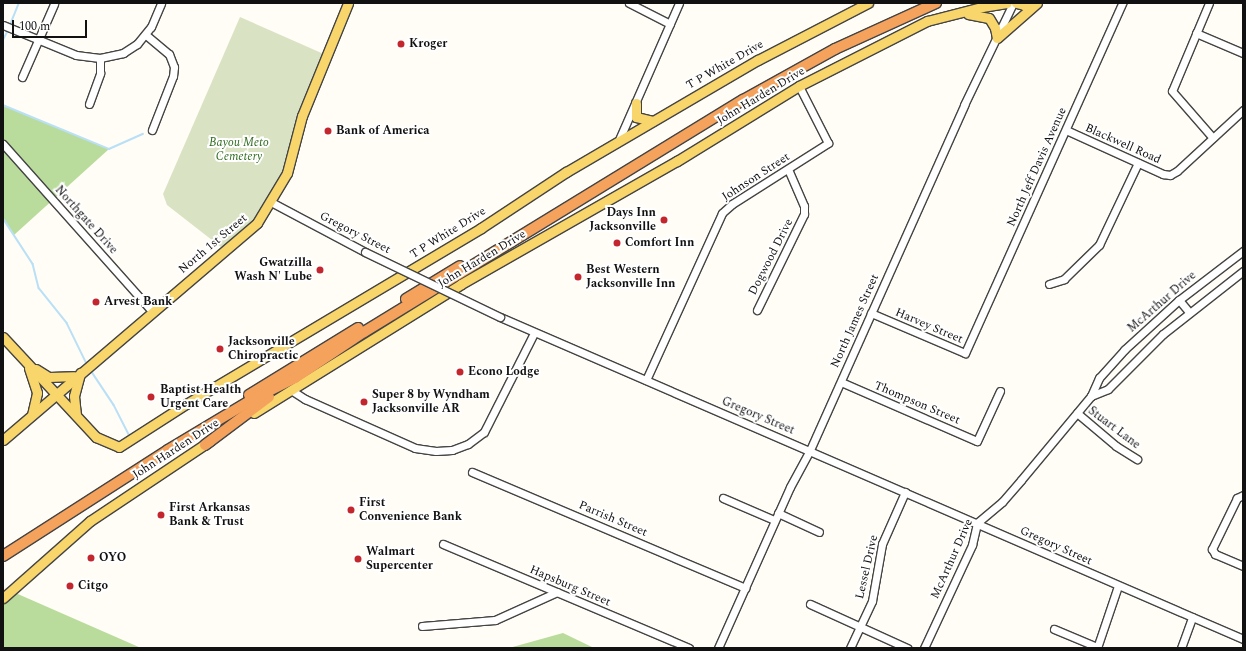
<!DOCTYPE html>
<html>
<head>
<meta charset="utf-8">
<style>
	body { margin:0 }
	#map { position:relative; width:1246px; height:651px; overflow:hidden; background:#fffdf5; font-family:Spectral,serif }
	div>[style] { position:absolute }
	[style*='--x'] { left:calc(var(--x)*1px); top:calc(var(--y)*1px); width:calc(var(--w)*1px); rotate:calc(var(--a)*1deg) }
	.forest>* { inset:0; background:#b9dc9c }
	.cemetery>* { inset:0; background:#d9e3c4 }
	.stream>* { height:1.5px; margin:-0.75px; padding:0 0.75px; transform-origin:0.75px; border-radius:0.75px; background:#b9e0f7 }
	.roads { filter:drop-shadow(1px 0 #444) drop-shadow(-1px 0 #444) drop-shadow(0 1px #444) drop-shadow(0 -1px #444) }
	.minor>* { height:7px; margin:-3.5px; padding:0 3.5px; transform-origin:3.5px; border-radius:3.5px; background:#fff }
	.major>* { height:9px; margin:-4.5px; padding:0 4.5px; transform-origin:4.5px; border-radius:4.5px; background:#f9d66b }
	.highway>* { height:10px; margin:-5px; padding:0 5px; transform-origin:5px; border-radius:5px; background:#f5a25d }
	.bridges { filter:drop-shadow(1px 0 #444) drop-shadow(-1px 0 #444) drop-shadow(0 1px #444) drop-shadow(0 -1px #444) }
	.minor-bridge>* { height:7px; margin:-3.5px; padding:0 3.5px; transform-origin:3.5px; border-radius:3.5px; background:#fff }
	.dots>* { width:11px; height:11px; translate:-50% -50%; box-sizing:border-box; border:2px solid #fff; border-radius:50% }
	span { translate:-50% -50%; white-space:nowrap; text-align:center; line-height:1.15; -webkit-text-stroke:4px #fff; paint-order:stroke }
	.poi-label { font-size:12px; color:#111; font-weight:700 }
	.left { translate:0 -50%; text-align:left }
	.right { translate:-100% -50%; text-align:right }
	.street-label { font-size:12px; color:#111 }
	.park-label { font-size:12px; color:#2f6b1f; font-style:italic }
	.frame { position:absolute; inset:0; border:4px solid #111; pointer-events:none }
	.scale { position:absolute; left:12px; top:20px; width:75px; height:18px; box-sizing:border-box; border:2px solid #111; border-top:0; padding-left:5px; font-size:12px; line-height:14px; white-space:nowrap; color:#111; -webkit-text-stroke:3px #fff; paint-order:stroke }
</style>
</head>
<body>
<div id="map">
	<div class="forest">
		<div style="clip-path:polygon(3px 105px,109px 149px,14px 235px,3px 218px)"></div>
		<div style="clip-path:polygon(11px 591px,141px 648px,3px 648px,3px 598px)"></div>
		<div style="clip-path:polygon(563px 633px,594px 648px,509px 648px)"></div>
	</div>
	<div class="cemetery">
		<div style="clip-path:polygon(240px 17px,326px 55px,295px 151px,263px 216px,226px 251px,167px 205px,163px 194px)"></div>
	</div>
	<div class="stream">
		<div style="--x:10;--y:25;--w:24;--a:-68"></div>
		<div style="--x:3;--y:40;--w:9;--a:-63"></div>
		<div style="--x:3;--y:105;--w:115;--a:22.5"></div>
		<div style="--x:109;--y:149;--w:37;--a:-24"></div>
		<div style="--x:3;--y:218;--w:55;--a:56.9"></div>
		<div style="--x:33;--y:264;--w:25;--a:76"></div>
		<div style="--x:39;--y:288;--w:45;--a:51.3"></div>
		<div style="--x:67;--y:323;--w:46;--a:64"></div>
		<div style="--x:90;--y:369;--w:43;--a:56.3"></div>
		<div style="--x:114;--y:405;--w:35;--a:63"></div>
	</div>
	<div class="roads">
		<div class="minor">
			<div style="--x:629;--y:3;--w:46;--a:27.1"></div>
			<div style="--x:1209;--y:3;--w:95;--a:112.8"></div>
			<div style="--x:1172;--y:91;--w:62;--a:48.9"></div>
			<div style="--x:3;--y:25;--w:79;--a:22.3"></div>
			<div style="--x:76;--y:55;--w:24;--a:7"></div>
			<div style="--x:100;--y:58;--w:24;--a:-12"></div>
			<div style="--x:123;--y:53;--w:17;--a:-33"></div>
			<div style="--x:137;--y:44;--w:22;--a:-51"></div>
			<div style="--x:151;--y:27;--w:26;--a:-67"></div>
			<div style="--x:1196;--y:33;--w:51;--a:23.1"></div>
			<div style="--x:146;--y:35;--w:30;--a:40"></div>
			<div style="--x:169;--y:54;--w:14;--a:69"></div>
			<div style="--x:174;--y:67;--w:9;--a:96"></div>
			<div style="--x:173;--y:76;--w:58;--a:111.3"></div>
			<div style="--x:22;--y:77;--w:80;--a:-66.3"></div>
			<div style="--x:89;--y:104;--w:33;--a:-70"></div>
			<div style="--x:100;--y:73;--w:15;--a:-90"></div>
			<div style="--x:1066;--y:130;--w:107;--a:24.4"></div>
			<div style="--x:1163;--y:174;--w:7;--a:8"></div>
			<div style="--x:1170;--y:175;--w:8;--a:-30"></div>
			<div style="--x:1177;--y:171;--w:90;--a:-42.7"></div>
			<div style="--x:618;--y:142;--w:152;--a:-66.3"></div>
			<div style="--x:3;--y:144;--w:224;--a:48.3"></div>
			<div style="--x:271;--y:202;--w:106;--a:28"></div>
			<div style="--x:1049;--y:284;--w:16;--a:-18"></div>
			<div style="--x:1064;--y:279;--w:49;--a:-44.2"></div>
			<div style="--x:1099;--y:245;--w:91;--a:-64.6"></div>
			<div style="--x:1179;--y:300;--w:16;--a:50"></div>
			<div style="--x:757;--y:310;--w:107;--a:-63.9"></div>
			<div style="--x:804;--y:214;--w:8;--a:-90"></div>
			<div style="--x:804;--y:206;--w:40;--a:-113.4"></div>
			<div style="--x:871;--y:313;--w:102;--a:23.1"></div>
			<div style="--x:965;--y:353;--w:384;--a:-65.8"></div>
			<div style="--x:500;--y:317;--w:810;--a:23.43"></div>
			<div style="--x:646;--y:380;--w:183;--a:-65.5"></div>
			<div style="--x:722;--y:213;--w:13;--a:-42"></div>
			<div style="--x:732;--y:204;--w:114;--a:-32.4"></div>
			<div style="--x:828;--y:143;--w:64;--a:-117"></div>
			<div style="--x:841;--y:382;--w:148;--a:23.5"></div>
			<div style="--x:977;--y:441;--w:55;--a:-65.3"></div>
			<div style="--x:291;--y:390;--w:17;--a:33"></div>
			<div style="--x:305;--y:399;--w:120;--a:24"></div>
			<div style="--x:415;--y:448;--w:21;--a:8"></div>
			<div style="--x:436;--y:451;--w:16;--a:-4"></div>
			<div style="--x:452;--y:450;--w:17;--a:-21"></div>
			<div style="--x:468;--y:444;--w:20;--a:-37"></div>
			<div style="--x:484;--y:432;--w:111;--a:-63.2"></div>
			<div style="--x:1091;--y:396;--w:18;--a:-22"></div>
			<div style="--x:1108;--y:389;--w:78;--a:-45"></div>
			<div style="--x:1163;--y:334;--w:102;--a:-38.2"></div>
			<div style="--x:1077;--y:413;--w:51;--a:40.2"></div>
			<div style="--x:1116;--y:446;--w:25;--a:32"></div>
			<div style="--x:472;--y:472;--w:297;--a:23"></div>
			<div style="--x:1243;--y:495;--w:7;--a:153"></div>
			<div style="--x:1237;--y:498;--w:57;--a:116.1"></div>
			<div style="--x:1212;--y:549;--w:6;--a:59"></div>
			<div style="--x:1215;--y:554;--w:30;--a:23"></div>
			<div style="--x:723;--y:498;--w:56;--a:23.3"></div>
			<div style="--x:778;--y:513;--w:45;--a:24.9"></div>
			<div style="--x:443;--y:544;--w:267;--a:22.9"></div>
			<div style="--x:810;--y:604;--w:107;--a:24.4"></div>
			<div style="--x:422;--y:626;--w:73;--a:-4.7"></div>
			<div style="--x:495;--y:620;--w:68;--a:-24.3"></div>
			<div style="--x:1054;--y:629;--w:47;--a:22.7"></div>
			<div style="--x:718;--y:648;--w:176;--a:-65.9"></div>
			<div style="--x:790;--y:487;--w:42;--a:-61.6"></div>
			<div style="--x:810;--y:450;--w:378;--a:-65.9"></div>
			<div style="--x:964;--y:105;--w:113;--a:-64.3"></div>
			<div style="--x:850;--y:648;--w:52;--a:-64.9"></div>
			<div style="--x:872;--y:601;--w:58;--a:-80"></div>
			<div style="--x:882;--y:544;--w:57;--a:-66.1"></div>
			<div style="--x:924;--y:648;--w:114;--a:-65"></div>
			<div style="--x:972;--y:545;--w:23;--a:-77"></div>
			<div style="--x:977;--y:523;--w:33;--a:-40"></div>
			<div style="--x:1002;--y:502;--w:29;--a:-49"></div>
			<div style="--x:1021;--y:480;--w:109;--a:-50.2"></div>
			<div style="--x:1091;--y:396;--w:20;--a:-66"></div>
			<div style="--x:1099;--y:378;--w:38;--a:-48"></div>
			<div style="--x:1124;--y:350;--w:74;--a:-42.3"></div>
			<div style="--x:1179;--y:300;--w:81;--a:-37.4"></div>
			<div style="--x:1097;--y:648;--w:65;--a:-71.3"></div>
			<div style="--x:1181;--y:648;--w:33;--a:-70"></div>
		</div>
		<div class="major">
			<div style="--x:1016;--y:3;--w:8;--a:14"></div>
			<div style="--x:1024;--y:5;--w:12;--a:-9"></div>
			<div style="--x:968;--y:14;--w:21;--a:11"></div>
			<div style="--x:989;--y:18;--w:12;--a:59"></div>
			<div style="--x:995;--y:28;--w:10;--a:79"></div>
			<div style="--x:997;--y:38;--w:53;--a:-41.2"></div>
			<div style="--x:636;--y:103;--w:14;--a:90"></div>
			<div style="--x:636;--y:117;--w:17;--a:13"></div>
			<div style="--x:3;--y:337;--w:137;--a:47.1"></div>
			<div style="--x:96;--y:437;--w:25;--a:23"></div>
			<div style="--x:119;--y:447;--w:80;--a:-32.7"></div>
			<div style="--x:186;--y:404;--w:344;--a:-30.8"></div>
			<div style="--x:481;--y:228;--w:102;--a:-33.4"></div>
			<div style="--x:566;--y:172;--w:222;--a:-30.3"></div>
			<div style="--x:758;--y:60;--w:124;--a:-27.4"></div>
			<div style="--x:29;--y:368;--w:26;--a:72"></div>
			<div style="--x:37;--y:393;--w:22;--a:103"></div>
			<div style="--x:36;--y:369;--w:15;--a:32"></div>
			<div style="--x:49;--y:377;--w:25;--a:-2"></div>
			<div style="--x:254;--y:413;--w:244;--a:-31.9"></div>
			<div style="--x:461;--y:284;--w:249;--a:-29.7"></div>
			<div style="--x:677;--y:161;--w:143;--a:-31.6"></div>
			<div style="--x:799;--y:86;--w:144;--a:-26.9"></div>
			<div style="--x:927;--y:21;--w:57;--a:-14.3"></div>
			<div style="--x:982;--y:7;--w:25;--a:-9"></div>
			<div style="--x:76;--y:415;--w:19;--a:-96"></div>
			<div style="--x:74;--y:396;--w:24;--a:-75"></div>
			<div style="--x:3;--y:440;--w:334;--a:-40.5"></div>
			<div style="--x:257;--y:223;--w:58;--a:-59"></div>
			<div style="--x:287;--y:173;--w:59;--a:-75.3"></div>
			<div style="--x:302;--y:116;--w:122;--a:-67.8"></div>
			<div style="--x:3;--y:598;--w:116;--a:-41.5"></div>
			<div style="--x:90;--y:521;--w:144;--a:-33.7"></div>
		</div>
		<div class="highway">
			<div style="--x:406;--y:299;--w:63;--a:-31.4"></div>
			<div style="--x:249;--y:395;--w:128;--a:-31.6"></div>
			<div style="--x:205;--y:445;--w:80;--a:-36.9"></div>
			<div style="--x:3;--y:556;--w:196;--a:-32.7"></div>
			<div style="--x:168;--y:450;--w:101;--a:-30.9"></div>
			<div style="--x:255;--y:398;--w:45;--a:-26.6"></div>
			<div style="--x:295;--y:378;--w:83;--a:-33.7"></div>
			<div style="--x:364;--y:332;--w:444;--a:-31.5"></div>
			<div style="--x:743;--y:100;--w:105;--a:-29"></div>
			<div style="--x:835;--y:49;--w:111;--a:-24.5"></div>
		</div>
	</div>
	<div class="bridges">
		<div class="minor-bridge">
			<div style="--x:365;--y:252;--w:150;--a:25.7"></div>
		</div>
	</div>
	<div class="dots">
		<div style="left:401px;top:44px;background:#c4262e"></div>
		<div style="left:328px;top:131px;background:#c4262e"></div>
		<div style="left:664px;top:220px;background:#c4262e"></div>
		<div style="left:617px;top:243px;background:#c4262e"></div>
		<div style="left:320px;top:270px;background:#c4262e"></div>
		<div style="left:578px;top:277px;background:#c4262e"></div>
		<div style="left:96px;top:302px;background:#c4262e"></div>
		<div style="left:220px;top:349px;background:#c4262e"></div>
		<div style="left:460px;top:372px;background:#c4262e"></div>
		<div style="left:151px;top:397px;background:#c4262e"></div>
		<div style="left:364px;top:402px;background:#c4262e"></div>
		<div style="left:351px;top:510px;background:#c4262e"></div>
		<div style="left:161px;top:515px;background:#c4262e"></div>
		<div style="left:91px;top:558px;background:#c4262e"></div>
		<div style="left:358px;top:559px;background:#c4262e"></div>
		<div style="left:70px;top:586px;background:#c4262e"></div>
	</div>
	<div class="poi-label">
		<span class="left" style="left:409px;top:44px">Kroger</span>
		<span class="left" style="left:336px;top:131px">Bank of America</span>
		<span class="right" style="left:656px;top:220px">Days Inn<br>Jacksonville</span>
		<span class="left" style="left:625px;top:243px">Comfort Inn</span>
		<span class="right" style="left:312px;top:270px">Gwatzilla<br>Wash N' Lube</span>
		<span class="left" style="left:586px;top:277px">Best Western<br>Jacksonville Inn</span>
		<span class="left" style="left:104px;top:302px">Arvest Bank</span>
		<span class="left" style="left:228px;top:349px">Jacksonville<br>Chiropractic</span>
		<span class="left" style="left:468px;top:372px">Econo Lodge</span>
		<span class="left" style="left:160px;top:397px">Baptist Health<br>Urgent Care</span>
		<span class="left" style="left:372px;top:402px">Super 8 by Wyndham<br>Jacksonville AR</span>
		<span class="left" style="left:359px;top:510px">First<br>Convenience Bank</span>
		<span class="left" style="left:169px;top:515px">First Arkansas<br>Bank &amp; Trust</span>
		<span class="left" style="left:366px;top:559px">Walmart<br>Supercenter</span>
		<span class="left" style="left:99px;top:558px">OYO</span>
		<span class="left" style="left:78px;top:586px">Citgo</span>
	</div>
	<div class="street-label">
		<span style="left:725px;top:65px;rotate:-30deg">T P White Drive</span>
		<span style="left:761px;top:96px;rotate:-31deg">John Harden Drive</span>
		<span style="left:1123px;top:144px;rotate:24deg">Blackwell Road</span>
		<span style="left:1037px;top:167px;rotate:-66deg">North Jeff Davis Avenue</span>
		<span style="left:756px;top:177px;rotate:-33deg">Johnson Street</span>
		<span style="left:86px;top:220px;rotate:48deg">Northgate Drive</span>
		<span style="left:355px;top:233px;rotate:27deg">Gregory Street</span>
		<span style="left:448px;top:233px;rotate:-32deg">T P White Drive</span>
		<span style="left:213px;top:244px;rotate:-40deg">North 1st Street</span>
		<span style="left:771px;top:257px;rotate:-63deg">Dogwood Drive</span>
		<span style="left:482px;top:259px;rotate:-31deg">John Harden Drive</span>
		<span style="left:1162px;top:302px;rotate:-41deg">McArthur Drive</span>
		<span style="left:855px;top:321px;rotate:-66deg">North James Street</span>
		<span style="left:929px;top:326px;rotate:23deg">Harvey Street</span>
		<span style="left:917px;top:403px;rotate:23deg">Thompson Street</span>
		<span style="left:758px;top:416px;rotate:23deg">Gregory Street</span>
		<span style="left:1114px;top:428px;rotate:37deg">Stuart Lane</span>
		<span style="left:176px;top:449px;rotate:-33deg">John Harden Drive</span>
		<span style="left:613px;top:519px;rotate:23deg">Parrish Street</span>
		<span style="left:1056px;top:546px;rotate:24deg">Gregory Street</span>
		<span style="left:952px;top:559px;rotate:-66deg">McArthur Drive</span>
		<span style="left:867px;top:567px;rotate:-77deg">Lessel Drive</span>
		<span style="left:570px;top:586px;rotate:23deg">Hapsburg Street</span>
	</div>
	<div class="park-label">
		<span style="left:239px;top:150px">Bayou Meto<br>Cemetery</span>
	</div>
	<div class="frame"></div>
	<div class="scale">100 m</div>
</div>
</body>
</html>
